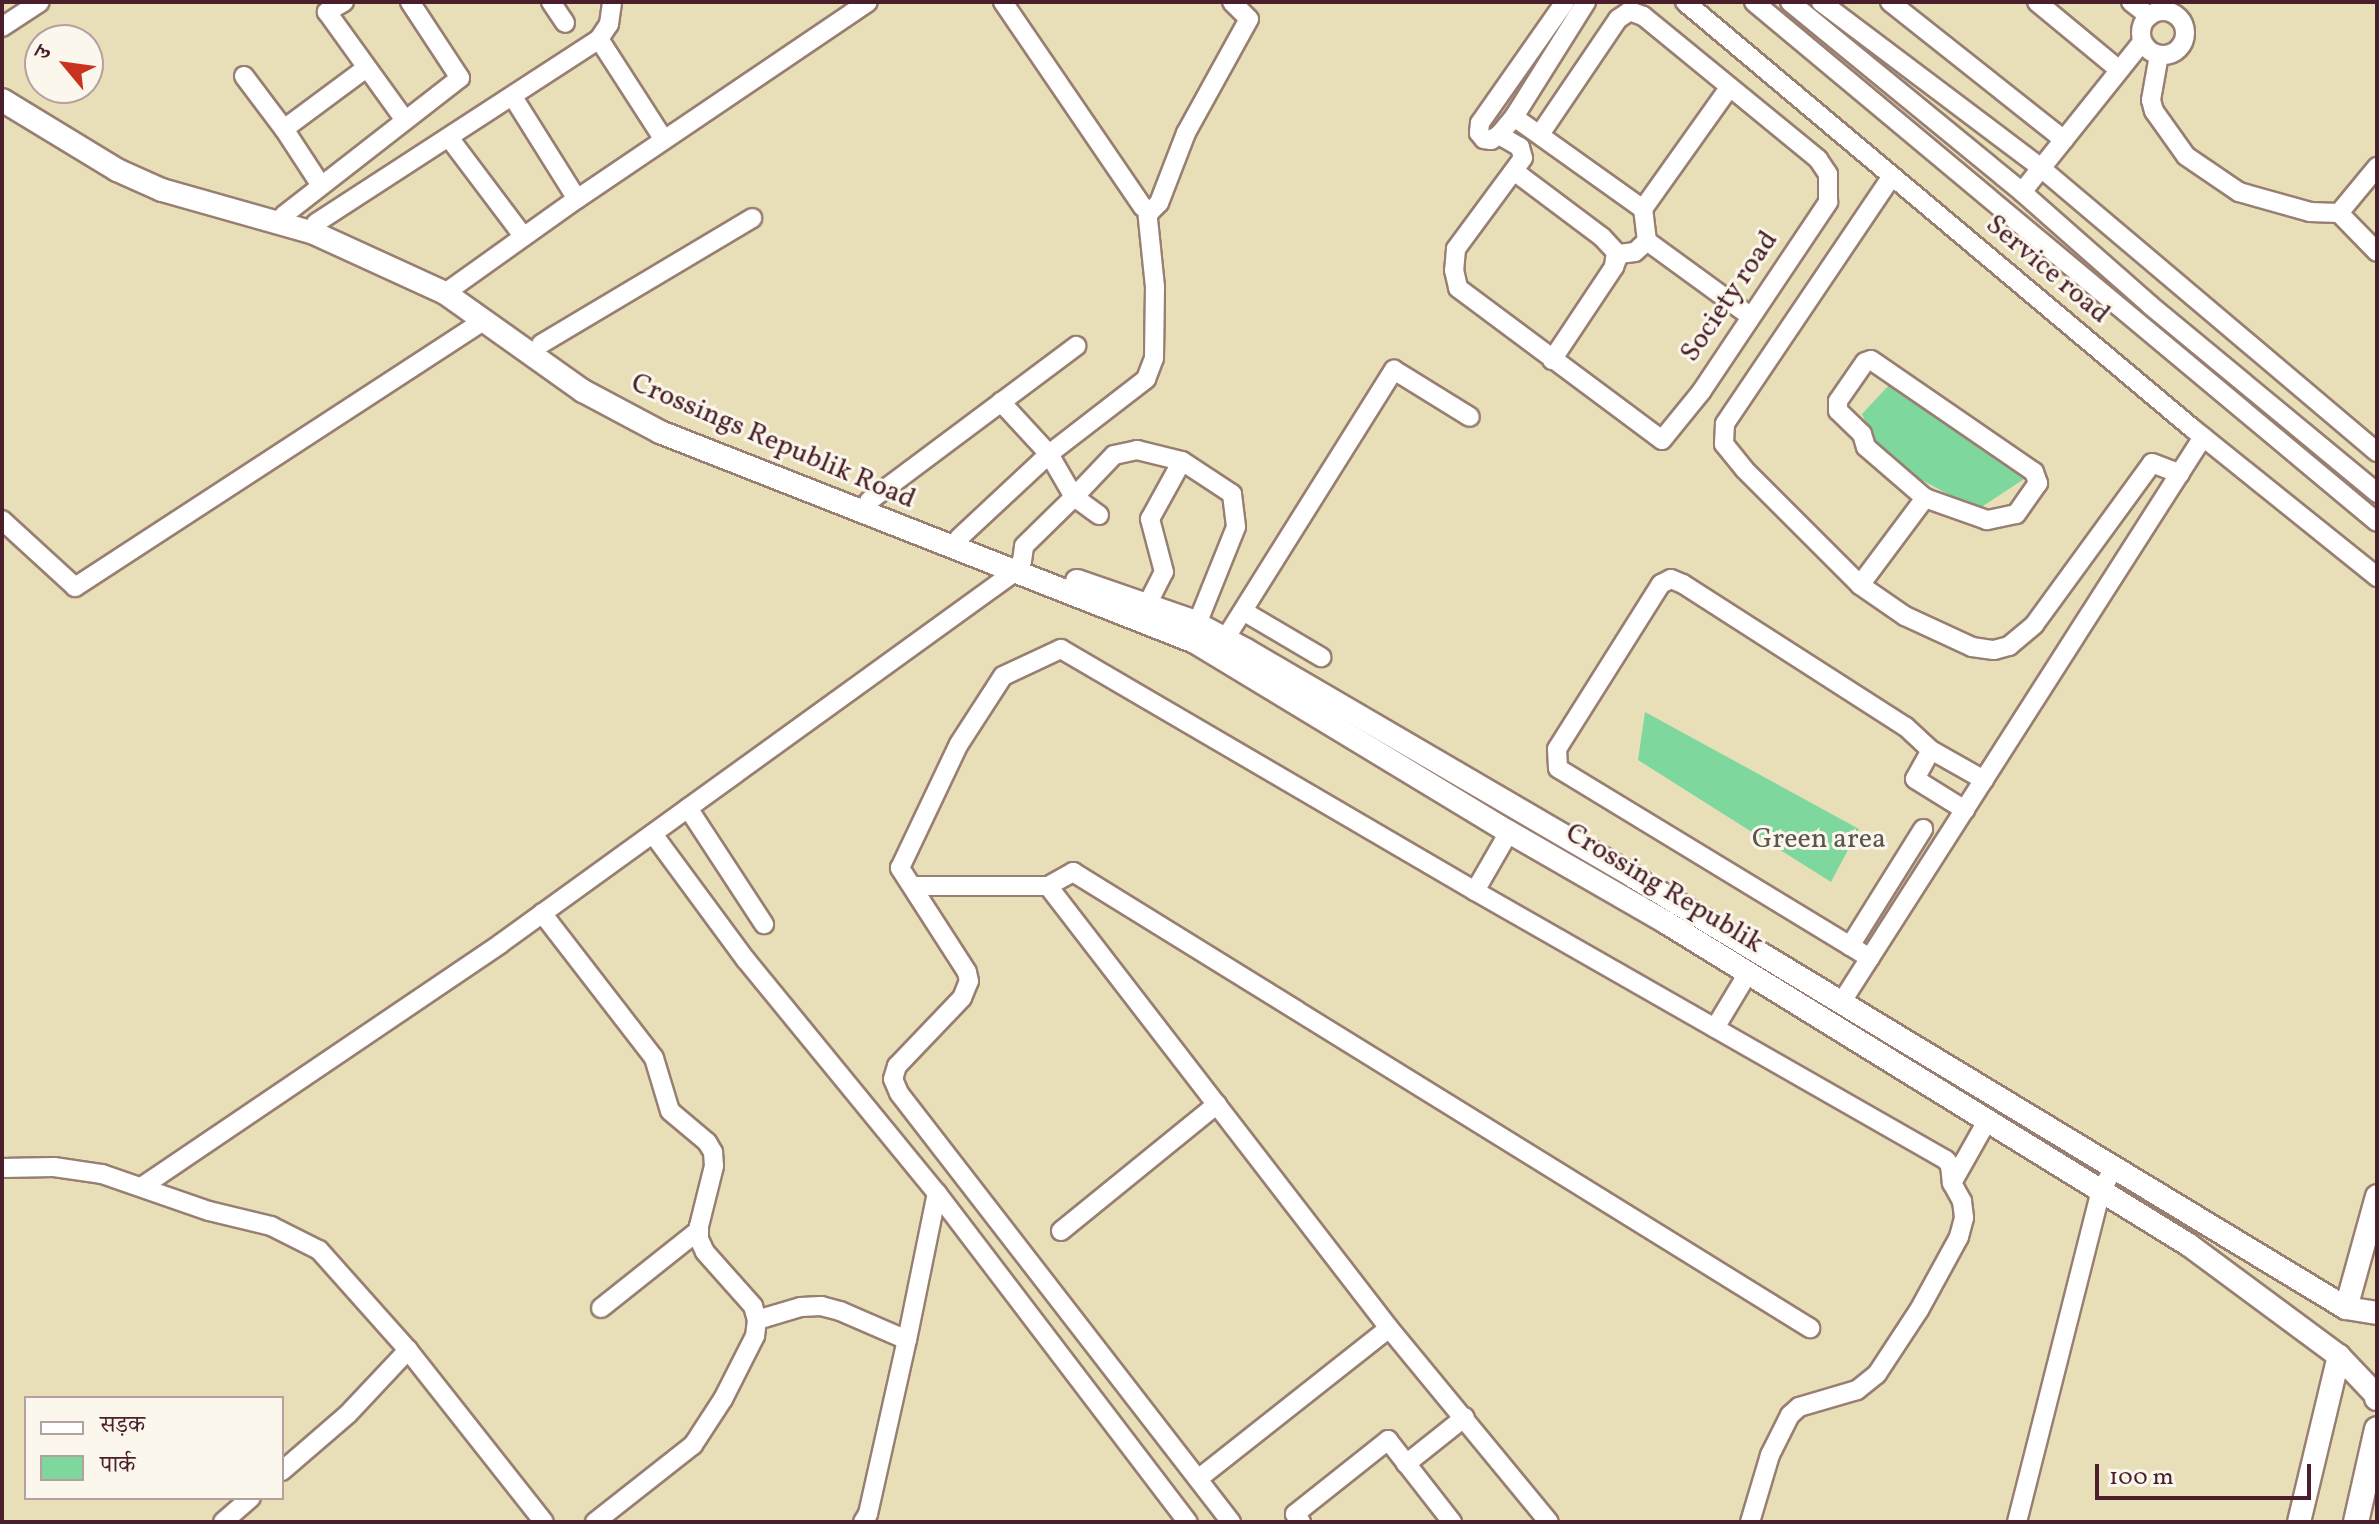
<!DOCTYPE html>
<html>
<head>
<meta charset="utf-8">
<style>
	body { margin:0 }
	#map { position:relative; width:2379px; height:1524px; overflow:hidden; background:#e8dfb9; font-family:Vollkorn,"Noto Serif Devanagari",serif }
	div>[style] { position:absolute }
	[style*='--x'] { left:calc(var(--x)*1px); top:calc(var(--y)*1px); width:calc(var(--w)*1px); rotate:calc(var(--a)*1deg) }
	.green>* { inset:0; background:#7ed79c }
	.roads { filter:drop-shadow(2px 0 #997f72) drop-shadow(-2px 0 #997f72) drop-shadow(0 2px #997f72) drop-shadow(0 -2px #997f72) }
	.minor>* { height:18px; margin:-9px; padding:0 9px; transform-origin:9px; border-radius:9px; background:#fff }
	.minor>.ring { margin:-9px; padding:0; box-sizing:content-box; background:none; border:18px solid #fff; border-radius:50% }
	.tertiary>* { height:22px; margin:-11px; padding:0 11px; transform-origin:11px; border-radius:11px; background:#fff }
	.secondary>* { height:24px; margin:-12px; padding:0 12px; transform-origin:12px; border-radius:12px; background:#fff }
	span { translate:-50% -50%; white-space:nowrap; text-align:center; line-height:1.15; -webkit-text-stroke:6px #fbf7ec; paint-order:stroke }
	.street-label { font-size:28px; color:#4a1f2b }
	.park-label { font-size:28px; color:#5a564d }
	.frame { position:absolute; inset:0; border:4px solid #4a1f2b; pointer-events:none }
	.legend { position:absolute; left:24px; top:1396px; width:260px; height:104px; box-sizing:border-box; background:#fbf7ec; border:2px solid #b4a19f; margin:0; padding:10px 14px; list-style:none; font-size:24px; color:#4a1f2b }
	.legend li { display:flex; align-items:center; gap:16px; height:40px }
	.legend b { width:40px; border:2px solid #b4a19f }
	.north { position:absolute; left:24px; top:24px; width:80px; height:80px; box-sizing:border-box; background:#fbf7ec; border:2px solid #b4a19f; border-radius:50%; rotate:299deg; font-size:22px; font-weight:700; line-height:32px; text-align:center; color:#4a1f2b }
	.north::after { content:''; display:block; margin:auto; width:28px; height:36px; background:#c8321e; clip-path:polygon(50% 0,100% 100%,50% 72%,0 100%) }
	.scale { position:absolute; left:2095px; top:1464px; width:216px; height:36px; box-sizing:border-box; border:4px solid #4a1f2b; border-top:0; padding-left:10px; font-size:24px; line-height:28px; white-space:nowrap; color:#4a1f2b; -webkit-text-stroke:6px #fbf7ec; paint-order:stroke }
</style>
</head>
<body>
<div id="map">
	<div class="green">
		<div style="clip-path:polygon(1891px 383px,2024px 479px,1977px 510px,1909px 473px,1876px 445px,1862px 414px)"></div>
		<div style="clip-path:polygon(1645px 712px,1859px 829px,1831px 882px,1638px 760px)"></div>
	</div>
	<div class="roads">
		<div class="minor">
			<div style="--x:344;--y:2;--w:20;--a:150"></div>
			<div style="--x:327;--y:12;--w:133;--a:54.2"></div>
			<div style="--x:551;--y:2;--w:25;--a:56"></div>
			<div style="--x:1003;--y:2;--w:248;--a:55.7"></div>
			<div style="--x:1143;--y:207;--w:9;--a:27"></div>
			<div style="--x:1151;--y:211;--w:11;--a:-45"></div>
			<div style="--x:1159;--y:203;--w:75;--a:-68.9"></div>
			<div style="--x:1186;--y:133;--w:130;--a:-61.1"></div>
			<div style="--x:1249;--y:19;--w:24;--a:-135"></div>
			<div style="--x:1565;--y:2;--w:148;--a:125.1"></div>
			<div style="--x:1480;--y:123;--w:10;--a:96"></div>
			<div style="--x:1479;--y:133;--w:8;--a:50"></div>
			<div style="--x:1484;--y:139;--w:7;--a:8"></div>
			<div style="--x:1491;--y:140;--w:9;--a:-32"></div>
			<div style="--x:1499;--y:135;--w:23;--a:-50"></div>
			<div style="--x:1514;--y:117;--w:136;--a:-57.9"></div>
			<div style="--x:1685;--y:2;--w:662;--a:40.04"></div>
			<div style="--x:2192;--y:428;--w:238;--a:38.8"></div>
			<div style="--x:1754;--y:2;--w:811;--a:39.85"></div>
			<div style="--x:1790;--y:2;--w:300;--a:39.3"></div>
			<div style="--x:2022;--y:192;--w:171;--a:41.4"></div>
			<div style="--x:2150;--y:305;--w:295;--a:39.6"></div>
			<div style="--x:1821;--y:2;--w:276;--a:37"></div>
			<div style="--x:2041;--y:168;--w:440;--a:40.2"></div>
			<div style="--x:1890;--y:2;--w:222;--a:38.4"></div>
			<div style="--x:2037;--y:2;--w:105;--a:39.6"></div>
			<div style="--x:2131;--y:2;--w:23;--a:38"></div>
			<div class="ring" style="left:2141px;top:11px;width:26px;height:26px"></div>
			<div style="--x:2;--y:27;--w:45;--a:-33.3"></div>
			<div style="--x:599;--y:39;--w:120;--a:57.2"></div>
			<div style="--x:2159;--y:55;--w:46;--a:100.1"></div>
			<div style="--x:2151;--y:100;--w:11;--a:75"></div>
			<div style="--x:2154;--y:111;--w:55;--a:54.6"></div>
			<div style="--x:2186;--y:156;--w:64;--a:34.2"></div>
			<div style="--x:2239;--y:192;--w:74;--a:15.7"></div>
			<div style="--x:2310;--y:212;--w:29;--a:2"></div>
			<div style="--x:2339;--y:213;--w:54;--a:45.7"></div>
			<div style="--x:244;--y:76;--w:66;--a:53"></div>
			<div style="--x:513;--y:97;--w:120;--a:57.9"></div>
			<div style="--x:577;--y:199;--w:351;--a:-34.1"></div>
			<div style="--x:1514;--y:117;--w:158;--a:35.5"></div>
			<div style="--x:1499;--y:135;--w:24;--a:30"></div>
			<div style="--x:1520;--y:147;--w:11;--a:75"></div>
			<div style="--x:1523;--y:158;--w:113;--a:126.4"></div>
			<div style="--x:1456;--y:249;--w:21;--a:95"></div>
			<div style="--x:1454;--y:270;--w:18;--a:77"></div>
			<div style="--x:1458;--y:288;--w:254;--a:36.7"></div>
			<div style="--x:1662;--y:440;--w:62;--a:-50.9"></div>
			<div style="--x:1701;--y:392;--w:229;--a:-56.2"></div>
			<div style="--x:1828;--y:202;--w:28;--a:-90"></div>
			<div style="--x:1828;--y:174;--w:18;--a:-124"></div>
			<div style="--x:1818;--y:159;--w:226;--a:-140.7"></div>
			<div style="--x:1643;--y:16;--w:14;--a:-159"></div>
			<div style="--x:1630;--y:11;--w:14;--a:146"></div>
			<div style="--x:1618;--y:19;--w:139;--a:124.1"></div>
			<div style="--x:450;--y:139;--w:121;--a:53"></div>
			<div style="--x:1514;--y:171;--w:110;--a:36.9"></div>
			<div style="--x:1602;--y:237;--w:21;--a:47"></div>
			<div style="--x:1616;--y:252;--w:15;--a:98"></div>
			<div style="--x:1614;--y:267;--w:14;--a:-69"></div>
			<div style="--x:1619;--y:254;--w:16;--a:-7"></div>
			<div style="--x:1635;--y:252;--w:16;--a:-43"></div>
			<div style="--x:1647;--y:241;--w:32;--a:-97"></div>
			<div style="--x:1643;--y:209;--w:148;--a:-54.6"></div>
			<div style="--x:1892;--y:176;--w:299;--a:124"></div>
			<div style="--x:1725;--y:424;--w:20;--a:93"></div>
			<div style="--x:1724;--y:444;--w:32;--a:51"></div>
			<div style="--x:1744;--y:469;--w:164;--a:45"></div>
			<div style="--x:1860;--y:585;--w:55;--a:34.6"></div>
			<div style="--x:1905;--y:616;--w:74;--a:24.8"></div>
			<div style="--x:1972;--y:647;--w:22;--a:8"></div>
			<div style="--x:1994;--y:650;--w:16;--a:-15"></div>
			<div style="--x:2009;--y:646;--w:33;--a:-40"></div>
			<div style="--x:2034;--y:625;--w:200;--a:-53.9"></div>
			<div style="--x:2152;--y:463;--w:30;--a:21"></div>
			<div style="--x:320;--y:184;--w:66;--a:-123.2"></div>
			<div style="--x:284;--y:129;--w:102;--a:-36.6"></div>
			<div style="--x:2022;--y:192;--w:192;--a:-51.3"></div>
			<div style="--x:2339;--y:213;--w:60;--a:-50.4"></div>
			<div style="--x:284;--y:215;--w:223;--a:-37.9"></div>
			<div style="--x:460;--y:78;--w:91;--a:-123.3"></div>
			<div style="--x:316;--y:223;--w:338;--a:-33"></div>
			<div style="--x:599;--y:39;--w:18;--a:-56"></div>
			<div style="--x:609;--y:24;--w:22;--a:-82"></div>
			<div style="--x:1647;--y:241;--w:127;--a:36.1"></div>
			<div style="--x:445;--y:293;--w:162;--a:-35.5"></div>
			<div style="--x:541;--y:344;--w:246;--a:-30.8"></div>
			<div style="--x:1552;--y:360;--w:112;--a:-56.3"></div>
			<div style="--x:869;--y:501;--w:259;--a:-36.8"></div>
			<div style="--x:1099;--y:515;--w:31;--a:-144"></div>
			<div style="--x:1074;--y:497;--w:58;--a:-46.4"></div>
			<div style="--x:1114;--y:455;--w:24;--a:-12"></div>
			<div style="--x:1137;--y:450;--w:46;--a:13.7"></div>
			<div style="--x:1182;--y:461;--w:60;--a:33.4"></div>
			<div style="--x:1232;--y:494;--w:33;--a:83"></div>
			<div style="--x:1236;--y:527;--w:105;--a:111.9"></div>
			<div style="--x:2;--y:520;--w:99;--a:42.5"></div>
			<div style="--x:75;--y:587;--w:488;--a:-33.1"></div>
			<div style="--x:959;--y:538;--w:123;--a:-43"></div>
			<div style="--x:1049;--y:454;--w:123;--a:-37.7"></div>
			<div style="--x:1146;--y:379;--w:22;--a:-69"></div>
			<div style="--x:1154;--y:358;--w:71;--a:-89.2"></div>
			<div style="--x:1155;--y:287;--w:77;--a:-95.9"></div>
			<div style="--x:1860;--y:585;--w:109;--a:-53.2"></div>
			<div style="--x:1925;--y:498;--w:78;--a:-139.2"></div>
			<div style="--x:1866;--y:447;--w:14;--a:-107"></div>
			<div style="--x:1862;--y:434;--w:33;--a:-136"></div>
			<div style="--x:1838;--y:411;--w:10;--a:-90"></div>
			<div style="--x:1838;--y:401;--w:47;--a:-55.3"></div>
			<div style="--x:1865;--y:362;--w:6;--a:-18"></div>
			<div style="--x:1871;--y:360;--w:198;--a:34.5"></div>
			<div style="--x:2034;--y:472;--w:12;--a:70"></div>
			<div style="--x:2038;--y:483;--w:38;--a:125"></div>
			<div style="--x:2016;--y:514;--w:30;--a:168"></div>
			<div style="--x:1987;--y:520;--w:66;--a:-160.5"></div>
			<div style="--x:1147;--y:605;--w:37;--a:-63"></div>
			<div style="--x:1164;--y:572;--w:55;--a:-104.8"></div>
			<div style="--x:1150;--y:519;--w:66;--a:-61.1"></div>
			<div style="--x:1243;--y:611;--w:91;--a:30.5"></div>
			<div style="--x:1225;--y:639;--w:318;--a:-57.9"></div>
			<div style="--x:1394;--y:370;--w:89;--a:31.7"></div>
			<div style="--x:1931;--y:750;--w:33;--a:119"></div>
			<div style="--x:1915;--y:779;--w:59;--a:31.8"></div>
			<div style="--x:688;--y:808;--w:139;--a:56.8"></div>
			<div style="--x:653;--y:834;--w:157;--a:53.6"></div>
			<div style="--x:746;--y:960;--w:301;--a:50.7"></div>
			<div style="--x:937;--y:1193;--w:414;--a:52.7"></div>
			<div style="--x:912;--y:886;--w:136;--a:0"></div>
			<div style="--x:1048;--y:886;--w:558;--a:52.35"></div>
			<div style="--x:1389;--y:1328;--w:251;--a:50.5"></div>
			<div style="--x:1048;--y:886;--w:29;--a:-29"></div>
			<div style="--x:1073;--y:872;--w:867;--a:31.75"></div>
			<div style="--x:1475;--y:891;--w:68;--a:-60"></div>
			<div style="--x:542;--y:913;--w:183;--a:52.3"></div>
			<div style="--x:654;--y:1058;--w:55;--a:73.2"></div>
			<div style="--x:670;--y:1111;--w:48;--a:40"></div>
			<div style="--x:707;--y:1142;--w:12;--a:59"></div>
			<div style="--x:713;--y:1152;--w:14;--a:86"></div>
			<div style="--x:714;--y:1166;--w:62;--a:104"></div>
			<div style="--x:699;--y:1226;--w:13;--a:90"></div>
			<div style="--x:699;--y:1239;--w:14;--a:65"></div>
			<div style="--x:705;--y:1252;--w:72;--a:48.4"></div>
			<div style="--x:753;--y:1306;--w:15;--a:74"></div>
			<div style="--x:757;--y:1320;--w:16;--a:97"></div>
			<div style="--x:755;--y:1336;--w:71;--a:116.9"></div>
			<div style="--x:723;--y:1399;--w:55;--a:123.1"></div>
			<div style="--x:693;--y:1445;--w:125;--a:141.8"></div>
			<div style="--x:1850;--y:946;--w:138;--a:-58"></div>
			<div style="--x:1870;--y:958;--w:365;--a:-148.7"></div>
			<div style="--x:1558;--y:768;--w:19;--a:-93"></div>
			<div style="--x:1557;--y:749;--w:195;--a:-57.8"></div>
			<div style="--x:1661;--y:584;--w:11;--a:-27"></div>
			<div style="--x:1671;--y:579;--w:13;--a:23"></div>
			<div style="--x:1683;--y:584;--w:265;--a:32.7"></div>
			<div style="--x:1906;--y:727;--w:34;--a:43"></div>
			<div style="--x:1931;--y:750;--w:61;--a:29.5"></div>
			<div style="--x:1841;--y:1003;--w:672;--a:-57.4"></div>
			<div style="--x:1715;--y:1028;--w:64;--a:-59"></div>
			<div style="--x:2;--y:1168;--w:52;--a:-1.1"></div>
			<div style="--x:54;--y:1167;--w:49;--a:8.3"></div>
			<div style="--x:102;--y:1174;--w:113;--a:19.1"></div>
			<div style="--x:209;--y:1211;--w:64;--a:13.6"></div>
			<div style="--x:271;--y:1226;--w:54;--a:26.6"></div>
			<div style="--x:319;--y:1250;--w:134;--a:48.3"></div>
			<div style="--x:408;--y:1350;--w:219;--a:51.7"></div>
			<div style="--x:1952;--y:1183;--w:71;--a:-60.6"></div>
			<div style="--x:143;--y:1186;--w:431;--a:-34.1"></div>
			<div style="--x:500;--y:944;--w:633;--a:-35.87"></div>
			<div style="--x:1013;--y:573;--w:15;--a:-53"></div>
			<div style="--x:1022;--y:561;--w:15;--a:-82"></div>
			<div style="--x:1024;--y:546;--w:70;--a:-44.4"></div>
			<div style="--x:1074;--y:497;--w:50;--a:-120.2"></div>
			<div style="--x:1049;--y:454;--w:71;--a:-132.7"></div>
			<div style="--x:1061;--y:1231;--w:201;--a:-39.1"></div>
			<div style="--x:601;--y:1308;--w:125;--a:-38.5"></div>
			<div style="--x:757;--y:1320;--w:46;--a:-16.5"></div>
			<div style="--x:801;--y:1307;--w:20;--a:-3"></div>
			<div style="--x:821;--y:1306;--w:20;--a:15"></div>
			<div style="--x:840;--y:1311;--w:73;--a:23.4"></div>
			<div style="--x:1406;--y:1464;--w:75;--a:-38.5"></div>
			<div style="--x:282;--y:1471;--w:87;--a:-40.8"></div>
			<div style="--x:348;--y:1414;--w:88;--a:-46.8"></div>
			<div style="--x:1198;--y:1479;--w:243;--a:-38.3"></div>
			<div style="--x:223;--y:1522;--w:37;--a:-41"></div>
			<div style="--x:863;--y:1522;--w:9;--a:-58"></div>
			<div style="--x:868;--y:1514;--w:178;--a:-77.4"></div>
			<div style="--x:907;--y:1340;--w:150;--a:-78.5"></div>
			<div style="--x:1231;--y:1522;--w:542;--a:-127.74"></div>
			<div style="--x:899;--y:1093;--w:15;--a:-113"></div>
			<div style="--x:893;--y:1079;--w:14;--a:-73"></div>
			<div style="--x:897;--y:1066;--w:94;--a:-46.3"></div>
			<div style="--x:962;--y:998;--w:18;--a:-68"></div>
			<div style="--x:969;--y:981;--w:9;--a:-103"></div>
			<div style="--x:967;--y:972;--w:124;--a:-122.8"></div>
			<div style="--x:900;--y:868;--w:137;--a:-64.6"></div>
			<div style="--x:959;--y:744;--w:81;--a:-57.1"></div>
			<div style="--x:1003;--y:676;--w:64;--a:-25"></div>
			<div style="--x:1061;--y:649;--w:480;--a:30.3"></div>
			<div style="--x:1475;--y:891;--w:542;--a:29.73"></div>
			<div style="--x:1946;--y:1160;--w:6;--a:51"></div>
			<div style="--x:1950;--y:1165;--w:18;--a:84"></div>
			<div style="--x:1952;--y:1183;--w:21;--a:61"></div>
			<div style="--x:1962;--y:1201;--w:17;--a:83"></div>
			<div style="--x:1964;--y:1218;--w:20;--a:105"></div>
			<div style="--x:1959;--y:1237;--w:83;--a:118.7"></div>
			<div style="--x:1919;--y:1310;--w:77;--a:123.3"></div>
			<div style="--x:1877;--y:1374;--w:26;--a:141"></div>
			<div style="--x:1857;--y:1390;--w:60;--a:163.7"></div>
			<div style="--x:1799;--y:1407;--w:12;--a:138"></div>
			<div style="--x:1790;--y:1415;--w:45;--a:116.6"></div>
			<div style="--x:1770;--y:1455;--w:70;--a:106.6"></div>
			<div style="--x:1301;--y:1522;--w:10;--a:-127"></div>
			<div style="--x:1295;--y:1514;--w:119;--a:-38.5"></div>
			<div style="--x:1388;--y:1440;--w:104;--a:52"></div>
			<div style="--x:2017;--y:1522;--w:341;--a:-75.8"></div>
			<div style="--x:2101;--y:1191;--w:25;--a:-61"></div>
		</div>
		<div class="tertiary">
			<div style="--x:2;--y:100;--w:135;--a:31.3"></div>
			<div style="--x:117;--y:170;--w:49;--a:24"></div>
			<div style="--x:162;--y:190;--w:158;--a:15.8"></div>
			<div style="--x:314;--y:233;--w:144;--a:24.6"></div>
			<div style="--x:445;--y:293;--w:169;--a:35.4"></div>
			<div style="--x:583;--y:391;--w:87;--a:28"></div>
			<div style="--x:660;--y:432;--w:575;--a:21.43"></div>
			<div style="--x:1195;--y:642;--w:367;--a:31.2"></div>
			<div style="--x:1509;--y:832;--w:182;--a:29.9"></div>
			<div style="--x:1667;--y:923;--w:613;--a:31.67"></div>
			<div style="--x:2189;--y:1245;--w:187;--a:36.5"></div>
			<div style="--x:2339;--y:1356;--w:55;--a:46.5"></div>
			<div style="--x:1077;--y:581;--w:120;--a:19"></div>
			<div style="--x:1190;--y:620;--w:64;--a:28.2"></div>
			<div style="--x:1246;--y:650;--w:450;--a:30.3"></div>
			<div style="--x:1634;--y:877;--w:832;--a:31.19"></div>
			<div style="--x:2346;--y:1308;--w:31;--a:9"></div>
			<div style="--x:2346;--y:1308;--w:116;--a:-74.5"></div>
			<div style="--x:2299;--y:1522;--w:171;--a:-76.5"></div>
		</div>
		<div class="secondary">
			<div style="--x:2377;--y:1396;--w:2;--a:90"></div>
			<div style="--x:2356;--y:1522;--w:95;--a:-77.3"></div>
		</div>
	</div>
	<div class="street-label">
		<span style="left:2047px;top:270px;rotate:40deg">Service road</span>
		<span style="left:1730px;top:297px;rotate:-56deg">Society road</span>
		<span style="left:773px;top:442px;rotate:23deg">Crossings Republik Road</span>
		<span style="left:1664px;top:889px;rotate:31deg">Crossing Republik</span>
	</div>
	<div class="park-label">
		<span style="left:1819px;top:840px">Green area</span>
	</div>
	<div class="frame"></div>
	<ul class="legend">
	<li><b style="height:10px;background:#fff"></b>सड़क</li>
	<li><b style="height:22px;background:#7ed79c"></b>पार्क</li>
	</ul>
	<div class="north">उ</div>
	<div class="scale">100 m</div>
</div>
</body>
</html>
